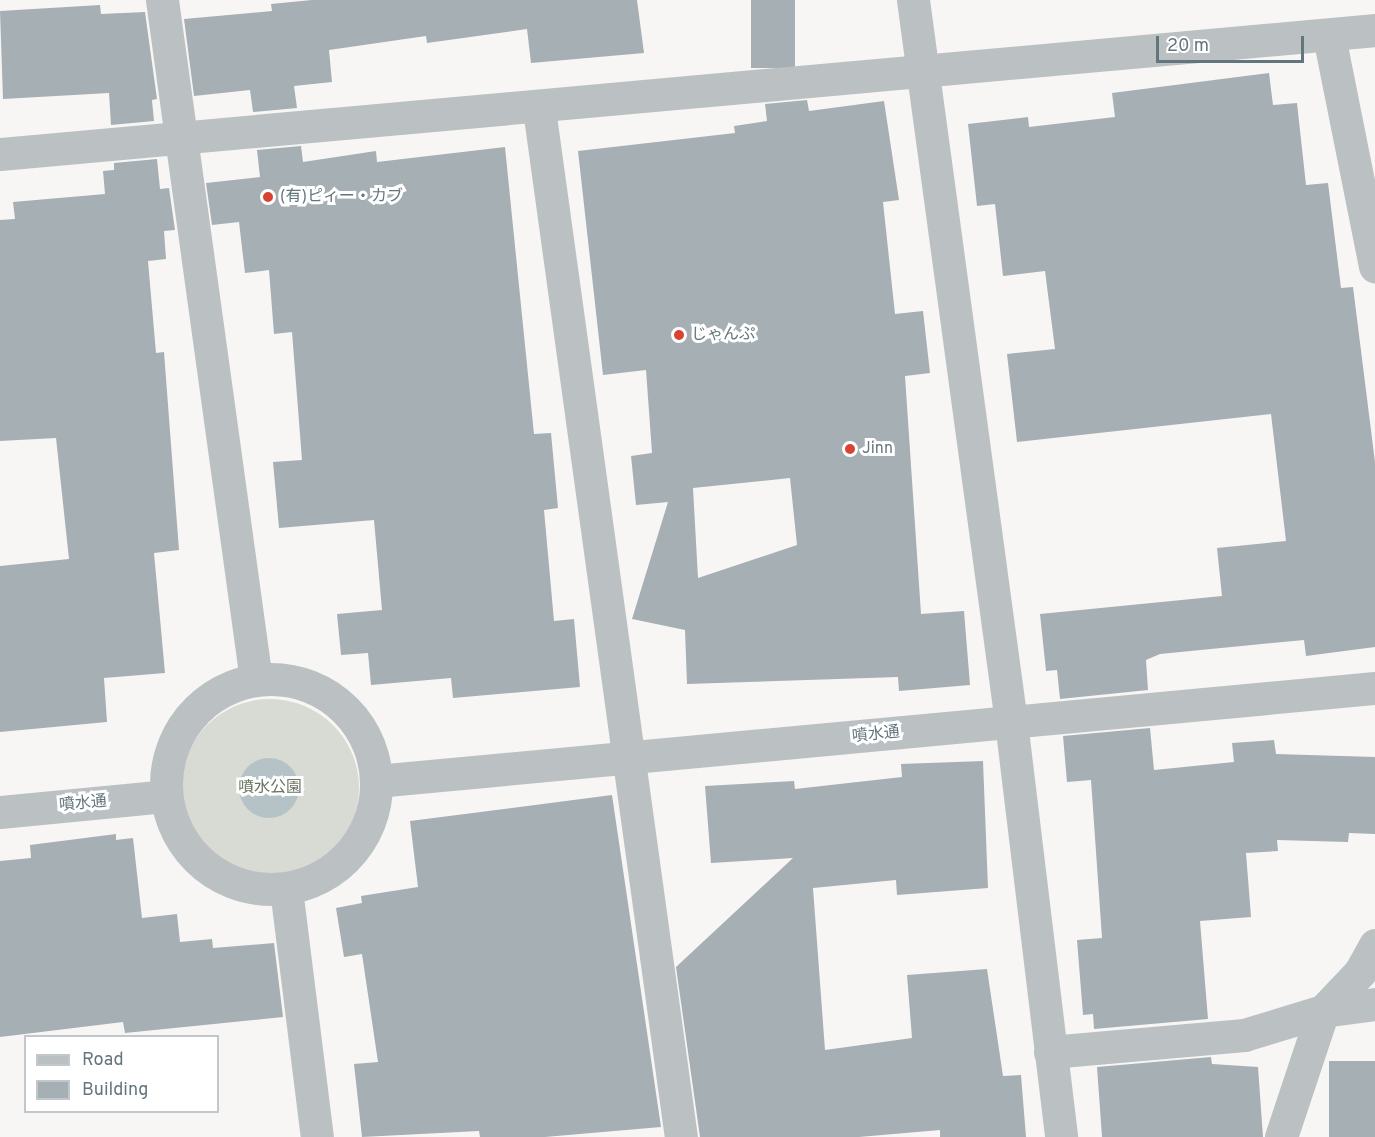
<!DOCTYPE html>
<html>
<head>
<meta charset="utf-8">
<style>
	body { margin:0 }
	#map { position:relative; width:1375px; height:1137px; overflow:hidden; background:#f7f6f4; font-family:Overpass,"Noto Sans JP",sans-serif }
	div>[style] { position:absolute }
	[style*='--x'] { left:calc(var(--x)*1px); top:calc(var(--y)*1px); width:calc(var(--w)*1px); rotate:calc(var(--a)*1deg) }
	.green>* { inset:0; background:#d7dbd3 }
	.round { border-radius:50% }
	.water>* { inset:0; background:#b6c3c6 }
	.building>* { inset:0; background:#a6afb3; transform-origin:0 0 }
	.minor>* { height:33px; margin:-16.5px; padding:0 16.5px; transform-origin:16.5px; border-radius:16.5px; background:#bbc1c3 }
	.minor>.ring { margin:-16.5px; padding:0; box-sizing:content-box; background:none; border:33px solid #bbc1c3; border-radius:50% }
	.dots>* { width:16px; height:16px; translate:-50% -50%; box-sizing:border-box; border:3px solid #fff; border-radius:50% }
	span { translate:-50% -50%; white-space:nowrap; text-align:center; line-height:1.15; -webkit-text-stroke:6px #fff; paint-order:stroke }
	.poi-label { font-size:16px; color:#64767d }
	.left { translate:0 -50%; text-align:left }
	.street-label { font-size:16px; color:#64767d }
	.park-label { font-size:16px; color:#687662 }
	.legend { position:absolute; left:24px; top:1035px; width:195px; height:78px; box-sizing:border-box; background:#fff; border:2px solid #c1c8cb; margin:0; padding:8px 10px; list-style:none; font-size:18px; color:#64767d }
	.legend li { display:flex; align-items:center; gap:12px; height:30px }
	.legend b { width:30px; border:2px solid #c1c8cb }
	.scale { position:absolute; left:1156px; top:36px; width:148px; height:27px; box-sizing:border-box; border:3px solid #64767d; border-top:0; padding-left:8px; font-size:18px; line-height:21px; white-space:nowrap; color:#64767d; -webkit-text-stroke:4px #fff; paint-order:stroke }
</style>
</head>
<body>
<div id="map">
	<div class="green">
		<div class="round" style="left:181px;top:699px;width:178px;height:178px"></div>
	</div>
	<div class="water">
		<div class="round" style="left:239px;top:758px;width:60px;height:60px"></div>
	</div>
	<div class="building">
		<div style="clip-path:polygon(312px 0,637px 0,644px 53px,531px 63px,527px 29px,427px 43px,426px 36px,329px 50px,332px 82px,294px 86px,297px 108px,253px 112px,250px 90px,194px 96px,184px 19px,272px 11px,271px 4px)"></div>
		<div style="left:751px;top:0;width:44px;height:68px"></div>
		<div style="clip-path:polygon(100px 5px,101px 14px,145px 12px,157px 99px,152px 100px,154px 121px,111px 125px,109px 93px,3px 99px,0 11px)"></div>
		<div style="clip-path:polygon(1269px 73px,1273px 105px,1297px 103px,1306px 185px,1328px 183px,1341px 288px,1353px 287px,1375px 462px,1375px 647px,1306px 656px,1304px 640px,1160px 654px,1146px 660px,1148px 690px,1060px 699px,1057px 670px,1046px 671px,1040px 614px,1222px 596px,1217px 548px,1286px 541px,1271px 414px,1017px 442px,1007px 354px,1055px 349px,1045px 271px,1003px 276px,995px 204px,977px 206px,968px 124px,1028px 117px,1029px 127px,1115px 117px,1112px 93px)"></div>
		<div style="clip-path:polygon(evenodd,807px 100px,809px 111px,884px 101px,899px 200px,883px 202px,895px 314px,923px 311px,930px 373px,905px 376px,921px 614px,964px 611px,970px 685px,899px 691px,898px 677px,687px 684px,685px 630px,632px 619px,668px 502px,636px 505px,631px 456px,652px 453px,646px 370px,603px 375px,578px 151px,735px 133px,734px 126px,767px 121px,765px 104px,807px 100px,790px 478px,797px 545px,698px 578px,693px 488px,790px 478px)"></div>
		<div style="clip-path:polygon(301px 146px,303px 162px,376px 151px,377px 162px,505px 147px,534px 434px,551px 433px,558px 508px,544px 510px,554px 621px,574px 619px,580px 687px,453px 698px,451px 678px,371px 685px,368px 653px,341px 655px,337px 614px,382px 610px,374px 520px,279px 528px,273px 462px,302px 460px,292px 332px,274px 334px,269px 270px,245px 273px,239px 222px,212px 225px,206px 183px,260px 177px,257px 150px)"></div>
		<div style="clip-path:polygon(157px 159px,160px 189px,169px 188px,175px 230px,164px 231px,166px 259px,148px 261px,156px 353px,164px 352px,179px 550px,154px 553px,165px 673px,104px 678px,107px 722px,0 732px,0 566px,69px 559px,56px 438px,0 441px,0 220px,15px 219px,13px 202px,105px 194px,103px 171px,114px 170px,114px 163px)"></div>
		<div style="clip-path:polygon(1150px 728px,1154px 770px,1234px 762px,1232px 743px,1274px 740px,1276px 754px,1375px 757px,1375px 834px,1349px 833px,1348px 842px,1277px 840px,1278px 851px,1246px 853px,1251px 917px,1200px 921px,1208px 1019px,1094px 1029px,1093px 1014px,1083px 1015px,1077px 940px,1102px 938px,1091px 780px,1067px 782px,1063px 736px)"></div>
		<div style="clip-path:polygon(983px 761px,988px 888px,897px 895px,896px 880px,813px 888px,825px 1050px,912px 1038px,907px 975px,987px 969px,1003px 1076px,1021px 1075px,1026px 1137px,940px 1137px,940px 1130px,859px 1137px,700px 1137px,676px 967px,793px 858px,711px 863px,705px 786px,794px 781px,795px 789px,902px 777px,901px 764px)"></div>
		<div style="clip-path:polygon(612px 795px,661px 1127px,545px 1137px,480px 1137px,479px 1131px,362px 1137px,354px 1064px,378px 1062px,362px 954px,344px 957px,336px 908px,362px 903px,361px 896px,418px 887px,410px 821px)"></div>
		<div style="clip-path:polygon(116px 834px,116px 840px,133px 838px,142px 918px,177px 914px,180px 942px,212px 939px,213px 948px,274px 943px,283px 1017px,125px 1033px,123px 1022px,0 1037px,0 861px,31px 858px,30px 845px)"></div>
		<div style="clip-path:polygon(1211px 1057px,1212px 1064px,1258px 1067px,1263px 1137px,1102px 1137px,1097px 1067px)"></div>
		<div style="left:1329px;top:1061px;width:46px;height:76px"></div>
	</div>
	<div class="minor">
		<div style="--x:162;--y:0;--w:686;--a:82.13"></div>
		<div style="--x:913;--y:0;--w:729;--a:82.27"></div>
		<div style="--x:1011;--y:722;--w:418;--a:83.1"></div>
		<div style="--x:1329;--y:36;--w:235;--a:78.7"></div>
		<div style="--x:539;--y:109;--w:1038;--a:82.14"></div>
		<div style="--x:0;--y:154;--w:1381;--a:-5.15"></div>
		<div class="ring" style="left:166px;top:679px;width:177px;height:177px"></div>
		<div style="--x:376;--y:781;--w:1003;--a:-5.32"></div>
		<div style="--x:0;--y:812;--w:166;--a:-5.5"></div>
		<div style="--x:286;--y:889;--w:250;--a:82.9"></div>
		<div style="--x:1050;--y:1052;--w:195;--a:-5"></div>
		<div style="--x:1244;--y:1035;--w:83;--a:-16.9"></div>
		<div style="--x:1323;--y:1011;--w:52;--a:-7.7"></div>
		<div style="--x:1281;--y:1137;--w:133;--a:-71.6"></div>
		<div style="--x:1323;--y:1011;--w:54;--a:-46.5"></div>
		<div style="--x:1360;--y:972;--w:31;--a:-61"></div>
	</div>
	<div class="dots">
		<div style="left:268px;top:197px;background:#d84333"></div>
		<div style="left:679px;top:335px;background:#d84333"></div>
		<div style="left:850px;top:449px;background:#d84333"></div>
	</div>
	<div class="poi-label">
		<span class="left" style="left:280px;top:197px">(有)ピィー・カブ</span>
		<span class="left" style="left:691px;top:335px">じゃんぷ</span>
		<span class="left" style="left:862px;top:449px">Jinn</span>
	</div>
	<div class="street-label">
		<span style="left:876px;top:735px;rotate:-6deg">噴水通</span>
		<span style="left:83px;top:804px;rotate:-5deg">噴水通</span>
	</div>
	<div class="park-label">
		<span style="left:270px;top:788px">噴水公園</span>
	</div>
	<ul class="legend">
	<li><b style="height:8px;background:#bbc1c3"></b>Road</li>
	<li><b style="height:16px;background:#a6afb3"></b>Building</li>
	</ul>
	<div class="scale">20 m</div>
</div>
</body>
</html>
